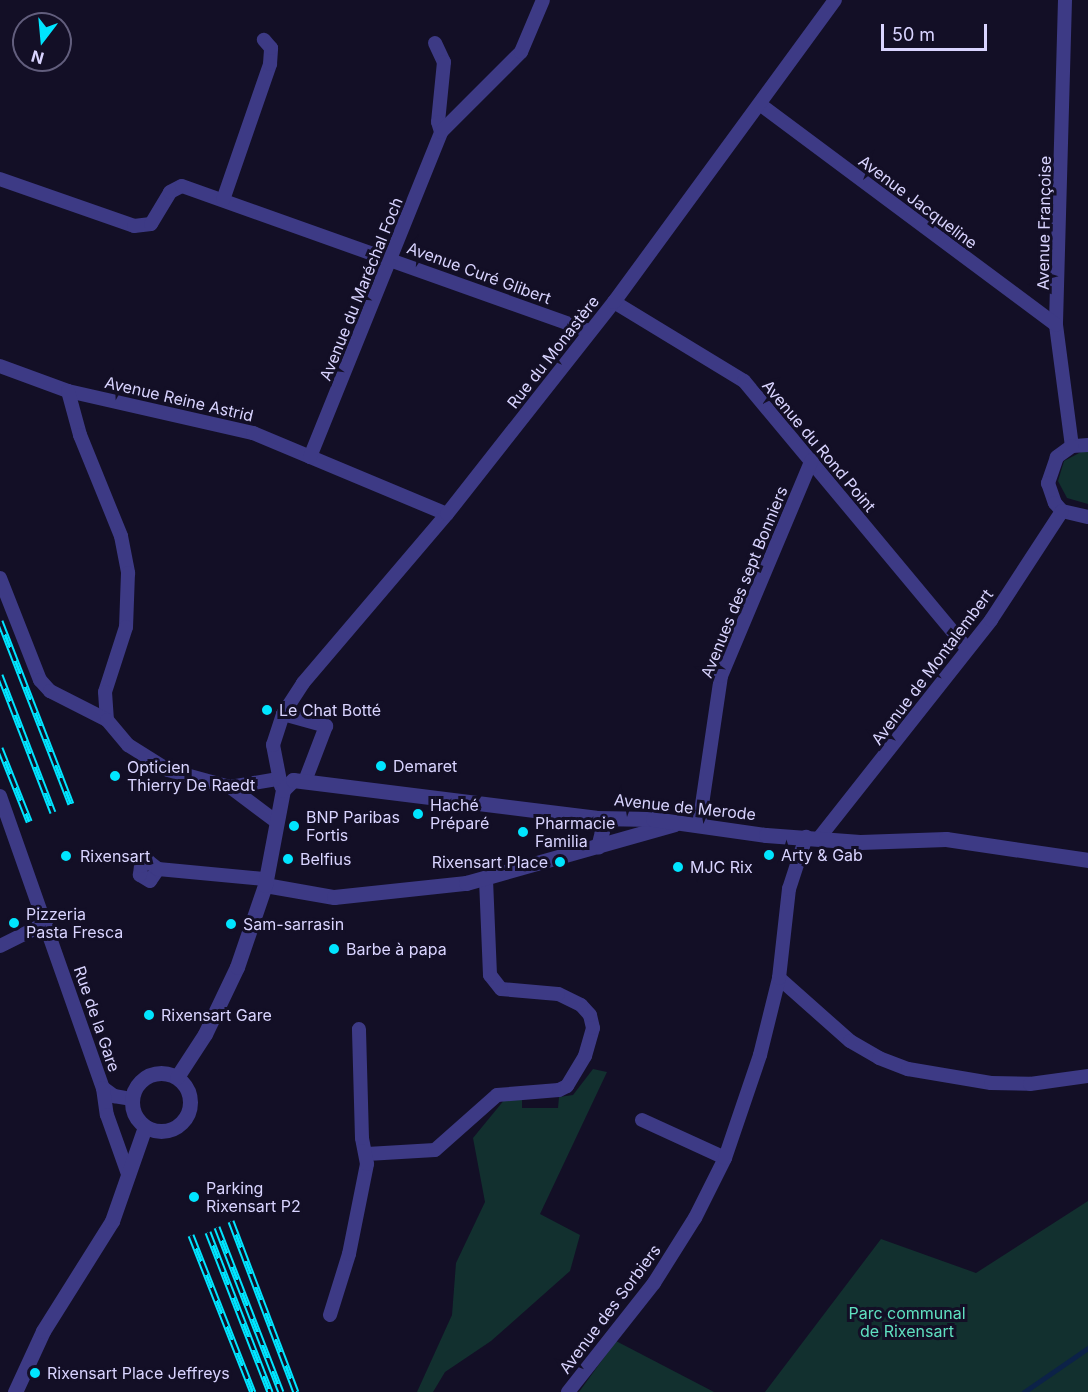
<!DOCTYPE html>
<html>
<head>
<meta charset="utf-8">
<style>
	body { margin:0 }
	#map { position:relative; width:1088px; height:1392px; overflow:hidden; background:#130f26; font-family:Inter,sans-serif }
	div>[style] { position:absolute }
	[style*='--x'] { left:calc(var(--x)*1px); top:calc(var(--y)*1px); width:calc(var(--w)*1px); rotate:calc(var(--a)*1deg) }
	.green>* { inset:0; background:#12302f }
	.stream>* { height:4.5px; margin:-2.25px; padding:0 2.25px; transform-origin:2.25px; border-radius:2.25px; background:#0c2248 }
	.minor>* { height:14px; margin:-7px; padding:0 7px; transform-origin:7px; border-radius:7px; background:#3d3a85 }
	.tertiary>* { height:15px; margin:-7.5px; padding:0 7.5px; transform-origin:7.5px; border-radius:7.5px; background:#3d3a85 }
	.tertiary>.ring { margin:-7.5px; padding:0; box-sizing:content-box; background:none; border:15px solid #3d3a85; border-radius:50% }
	.rail>* { height:7px; margin-top:-3.5px; transform-origin:0; background:repeating-linear-gradient(90deg,#130f26 0 14px,#00e5ff 0 28px); box-sizing:border-box; border-block:2px solid #00e5ff }
	.dots>* { width:16px; height:16px; translate:-50% -50%; box-sizing:border-box; border:3px solid #130f26; border-radius:50% }
	span { translate:-50% -50%; white-space:nowrap; text-align:center; line-height:1.15; -webkit-text-stroke:6px #130f26; paint-order:stroke }
	.street-label { font-size:16px; color:#d9d4ff }
	.poi-label { font-size:16px; color:#d9d4ff }
	.left { translate:0 -50%; text-align:left }
	.right { translate:-100% -50%; text-align:right }
	.park-label { font-size:16px; color:#5fe0c0 }
	.north { position:absolute; left:12px; top:12px; width:60px; height:60px; box-sizing:border-box; background:#130f26; border:2px solid #625e7d; border-radius:50%; rotate:196deg; font-size:16px; font-weight:700; line-height:24px; text-align:center; color:#d9d4ff }
	.north::after { content:''; display:block; margin:auto; width:21px; height:27px; background:#00e5ff; clip-path:polygon(50% 0,100% 100%,50% 72%,0 100%) }
	.scale { position:absolute; left:881px; top:24px; width:106px; height:27px; box-sizing:border-box; border:3px solid #d9d4ff; border-top:0; padding-left:8px; font-size:18px; line-height:21px; white-space:nowrap; color:#d9d4ff; -webkit-text-stroke:4px #130f26; paint-order:stroke }
</style>
</head>
<body>
<div id="map">
	<div class="green">
		<div style="clip-path:polygon(1081px 452px,1088px 452px,1088px 504px,1067px 498px,1058px 481px,1064px 461px)"></div>
		<div style="clip-path:polygon(593px 1069px,607px 1072px,540px 1214px,580px 1235px,570px 1271px,491px 1341px,445px 1372px,433px 1392px,417px 1392px,452px 1315px,456px 1263px,485px 1202px,473px 1138px,505px 1099px,522px 1097px,522px 1108px,558px 1108px,559px 1097px,573px 1095px)"></div>
		<div style="clip-path:polygon(1088px 1201px,1088px 1392px,765px 1392px,881px 1239px,976px 1273px)"></div>
		<div style="clip-path:polygon(616px 1341px,714px 1392px,579px 1392px)"></div>
	</div>
	<div class="stream">
		<div style="--x:1024;--y:1392;--w:78;--a:-34.5"></div>
	</div>
	<div class="minor">
		<div style="--x:1065;--y:0;--w:325;--a:91.6"></div>
		<div style="--x:1056;--y:325;--w:122;--a:82.5"></div>
		<div style="--x:435;--y:43;--w:21;--a:65"></div>
		<div style="--x:444;--y:62;--w:60;--a:95.7"></div>
		<div style="--x:438;--y:122;--w:10;--a:73"></div>
		<div style="--x:761;--y:105;--w:368;--a:36.7"></div>
		<div style="--x:0;--y:179;--w:142;--a:19.3"></div>
		<div style="--x:134;--y:226;--w:17;--a:-7"></div>
		<div style="--x:151;--y:224;--w:37;--a:-59"></div>
		<div style="--x:170;--y:192;--w:13;--a:-27"></div>
		<div style="--x:182;--y:186;--w:433;--a:19.6"></div>
		<div style="--x:223;--y:200;--w:144;--a:-70.9"></div>
		<div style="--x:270;--y:64;--w:16;--a:-86"></div>
		<div style="--x:271;--y:48;--w:11;--a:-131"></div>
		<div style="--x:614;--y:302;--w:152;--a:31.3"></div>
		<div style="--x:744;--y:381;--w:349;--a:50.2"></div>
		<div style="--x:0;--y:366;--w:72;--a:20.2"></div>
		<div style="--x:68;--y:391;--w:190;--a:12.8"></div>
		<div style="--x:253;--y:433;--w:210;--a:22.7"></div>
		<div style="--x:68;--y:391;--w:46;--a:74.7"></div>
		<div style="--x:80;--y:435;--w:109;--a:67.9"></div>
		<div style="--x:121;--y:536;--w:38;--a:79"></div>
		<div style="--x:128;--y:573;--w:54;--a:92.1"></div>
		<div style="--x:126;--y:627;--w:68;--a:107.9"></div>
		<div style="--x:105;--y:692;--w:28;--a:86"></div>
		<div style="--x:1088;--y:445;--w:16;--a:176"></div>
		<div style="--x:1072;--y:446;--w:19;--a:144"></div>
		<div style="--x:1057;--y:457;--w:28;--a:109"></div>
		<div style="--x:1048;--y:483;--w:21;--a:71"></div>
		<div style="--x:1055;--y:503;--w:11;--a:49"></div>
		<div style="--x:1062;--y:511;--w:27;--a:13"></div>
		<div style="--x:310;--y:457;--w:350;--a:-68"></div>
		<div style="--x:441;--y:132;--w:113;--a:-45"></div>
		<div style="--x:521;--y:52;--w:56;--a:-67.1"></div>
		<div style="--x:0;--y:578;--w:110;--a:68.6"></div>
		<div style="--x:40;--y:680;--w:15;--a:48"></div>
		<div style="--x:50;--y:691;--w:64;--a:27"></div>
		<div style="--x:107;--y:720;--w:33;--a:50"></div>
		<div style="--x:128;--y:745;--w:47;--a:32"></div>
		<div style="--x:168;--y:770;--w:64;--a:15.3"></div>
		<div style="--x:230;--y:787;--w:49;--a:-9.5"></div>
		<div style="--x:283;--y:714;--w:37;--a:-57"></div>
		<div style="--x:303;--y:683;--w:222;--a:-49.6"></div>
		<div style="--x:447;--y:514;--w:270;--a:-51.8"></div>
		<div style="--x:614;--y:302;--w:374;--a:-53.8"></div>
		<div style="--x:281;--y:786;--w:42;--a:-101"></div>
		<div style="--x:273;--y:745;--w:33;--a:-72"></div>
		<div style="--x:283;--y:714;--w:45;--a:15.6"></div>
		<div style="--x:326;--y:726;--w:59;--a:110.9"></div>
		<div style="--x:230;--y:787;--w:55;--a:36.9"></div>
		<div style="--x:0;--y:796;--w:310;--a:70.6"></div>
		<div style="--x:103;--y:1088;--w:14;--a:36"></div>
		<div style="--x:114;--y:1096;--w:17;--a:10"></div>
		<div style="--x:699;--y:825;--w:151;--a:-81.6"></div>
		<div style="--x:721;--y:676;--w:234;--a:-67.2"></div>
		<div style="--x:819;--y:838;--w:278;--a:-51.7"></div>
		<div style="--x:991;--y:620;--w:130;--a:-56.9"></div>
		<div style="--x:158;--y:869;--w:14;--a:124"></div>
		<div style="--x:150;--y:881;--w:12;--a:-149"></div>
		<div style="--x:140;--y:875;--w:9;--a:-84"></div>
		<div style="--x:141;--y:866;--w:9;--a:-27"></div>
		<div style="--x:149;--y:862;--w:11;--a:38"></div>
		<div style="--x:158;--y:869;--w:106;--a:5.4"></div>
		<div style="--x:0;--y:946;--w:51;--a:-26.6"></div>
		<div style="--x:779;--y:978;--w:95;--a:41.6"></div>
		<div style="--x:850;--y:1041;--w:34;--a:30"></div>
		<div style="--x:879;--y:1058;--w:31;--a:21"></div>
		<div style="--x:908;--y:1069;--w:84;--a:9.6"></div>
		<div style="--x:991;--y:1083;--w:39;--a:1"></div>
		<div style="--x:1030;--y:1084;--w:59;--a:-7.9"></div>
		<div style="--x:103;--y:1088;--w:27;--a:82"></div>
		<div style="--x:107;--y:1115;--w:63;--a:70.4"></div>
		<div style="--x:642;--y:1120;--w:91;--a:24.6"></div>
		<div style="--x:367;--y:1154;--w:68;--a:-3.4"></div>
		<div style="--x:435;--y:1150;--w:83;--a:-41.6"></div>
		<div style="--x:497;--y:1095;--w:62;--a:-4.6"></div>
		<div style="--x:559;--y:1090;--w:9;--a:-27"></div>
		<div style="--x:567;--y:1086;--w:35;--a:-59"></div>
		<div style="--x:585;--y:1056;--w:29;--a:-74"></div>
		<div style="--x:593;--y:1028;--w:13;--a:-103"></div>
		<div style="--x:590;--y:1015;--w:13;--a:-132"></div>
		<div style="--x:581;--y:1005;--w:25;--a:-154"></div>
		<div style="--x:558;--y:994;--w:57;--a:-175"></div>
		<div style="--x:501;--y:989;--w:18;--a:-128"></div>
		<div style="--x:490;--y:975;--w:97;--a:-92.4"></div>
		<div style="--x:330;--y:1315;--w:64;--a:-72.7"></div>
		<div style="--x:349;--y:1254;--w:92;--a:-78.7"></div>
		<div style="--x:367;--y:1164;--w:26;--a:-101"></div>
		<div style="--x:362;--y:1138;--w:109;--a:-91.6"></div>
		<div style="--x:568;--y:1392;--w:139;--a:-51.7"></div>
		<div style="--x:654;--y:1283;--w:77;--a:-57.8"></div>
		<div style="--x:695;--y:1218;--w:67;--a:-63.4"></div>
		<div style="--x:725;--y:1158;--w:109;--a:-71.2"></div>
		<div style="--x:760;--y:1055;--w:79;--a:-76.1"></div>
		<div style="--x:779;--y:978;--w:90;--a:-83.6"></div>
		<div style="--x:789;--y:889;--w:55;--a:-71.9"></div>
	</div>
	<div class="tertiary">
		<div style="--x:596;--y:818;--w:14;--a:65"></div>
		<div style="--x:602;--y:831;--w:16;--a:104"></div>
		<div style="--x:265;--y:885;--w:70;--a:9.9"></div>
		<div style="--x:334;--y:897;--w:133;--a:-6.1"></div>
		<div style="--x:466;--y:883;--w:217;--a:-15.8"></div>
		<div class="ring" style="left:132px;top:1073px;width:43px;height:43px"></div>
		<div style="--x:177;--y:1077;--w:51;--a:-56.9"></div>
		<div style="--x:205;--y:1034;--w:74;--a:-64.5"></div>
		<div style="--x:237;--y:967;--w:87;--a:-71.1"></div>
		<div style="--x:265;--y:885;--w:97;--a:-79.3"></div>
		<div style="--x:283;--y:790;--w:14;--a:-45"></div>
		<div style="--x:293;--y:780;--w:305;--a:7.1"></div>
		<div style="--x:596;--y:818;--w:57;--a:1"></div>
		<div style="--x:653;--y:819;--w:114;--a:8.1"></div>
		<div style="--x:766;--y:835;--w:94;--a:4.3"></div>
		<div style="--x:860;--y:842;--w:86;--a:-2"></div>
		<div style="--x:946;--y:839;--w:144;--a:8.4"></div>
		<div style="--x:15;--y:1392;--w:67;--a:-65.3"></div>
		<div style="--x:43;--y:1331;--w:130;--a:-57.9"></div>
		<div style="--x:112;--y:1221;--w:100;--a:-70.7"></div>
	</div>
	<div class="rail">
		<div style="--x:0;--y:621;--w:196;--a:68.8"></div>
		<div style="--x:0;--y:675;--w:147;--a:68.9"></div>
		<div style="--x:0;--y:748;--w:79;--a:68.3"></div>
		<div style="--x:231;--y:1221;--w:183;--a:69.2"></div>
		<div style="--x:217;--y:1227;--w:177;--a:68.8"></div>
		<div style="--x:208;--y:1232;--w:172;--a:68.8"></div>
		<div style="--x:191;--y:1235;--w:169;--a:68.5"></div>
	</div>
	<div class="dots">
		<div style="left:267px;top:710px;background:#00e5ff"></div>
		<div style="left:381px;top:766px;background:#00e5ff"></div>
		<div style="left:115px;top:776px;background:#00e5ff"></div>
		<div style="left:418px;top:814px;background:#00e5ff"></div>
		<div style="left:294px;top:826px;background:#00e5ff"></div>
		<div style="left:523px;top:832px;background:#00e5ff"></div>
		<div style="left:769px;top:855px;background:#00e5ff"></div>
		<div style="left:66px;top:856px;background:#00e5ff"></div>
		<div style="left:288px;top:859px;background:#00e5ff"></div>
		<div style="left:560px;top:862px;background:#00e5ff"></div>
		<div style="left:678px;top:867px;background:#00e5ff"></div>
		<div style="left:14px;top:923px;background:#00e5ff"></div>
		<div style="left:231px;top:924px;background:#00e5ff"></div>
		<div style="left:334px;top:949px;background:#00e5ff"></div>
		<div style="left:149px;top:1015px;background:#00e5ff"></div>
		<div style="left:194px;top:1197px;background:#00e5ff"></div>
		<div style="left:35px;top:1373px;background:#00e5ff"></div>
	</div>
	<div class="street-label">
		<span style="left:918px;top:202px;rotate:37deg">Avenue Jacqueline</span>
		<span style="left:1044px;top:223px;rotate:-89deg">Avenue Françoise</span>
		<span style="left:479px;top:273px;rotate:20deg">Avenue Curé Glibert</span>
		<span style="left:361px;top:289px;rotate:-68deg">Avenue du Maréchal Foch</span>
		<span style="left:553px;top:352px;rotate:-52deg">Rue du Monastère</span>
		<span style="left:179px;top:399px;rotate:13deg">Avenue Reine Astrid</span>
		<span style="left:819px;top:446px;rotate:50deg">Avenue du Rond Point</span>
		<span style="left:744px;top:582px;rotate:-68deg">Avenues des sept Bonniers</span>
		<span style="left:932px;top:667px;rotate:-53deg">Avenue de Montalembert</span>
		<span style="left:685px;top:807px;rotate:6deg">Avenue de Merode</span>
		<span style="left:97px;top:1019px;rotate:71deg">Rue de la Gare</span>
		<span style="left:610px;top:1309px;rotate:-53deg">Avenue des Sorbiers</span>
	</div>
	<div class="poi-label">
		<span class="left" style="left:279px;top:710px">Le Chat Botté</span>
		<span class="left" style="left:393px;top:766px">Demaret</span>
		<span class="left" style="left:127px;top:776px">Opticien<br>Thierry De Raedt</span>
		<span class="left" style="left:430px;top:814px">Haché<br>Préparé</span>
		<span class="left" style="left:306px;top:826px">BNP Paribas<br>Fortis</span>
		<span class="left" style="left:535px;top:832px">Pharmacie<br>Familia</span>
		<span class="left" style="left:781px;top:855px">Arty &amp; Gab</span>
		<span class="left" style="left:80px;top:856px">Rixensart</span>
		<span class="left" style="left:300px;top:859px">Belfius</span>
		<span class="right" style="left:548px;top:862px">Rixensart Place</span>
		<span class="left" style="left:690px;top:867px">MJC Rix</span>
		<span class="left" style="left:26px;top:923px">Pizzeria<br>Pasta Fresca</span>
		<span class="left" style="left:243px;top:924px">Sam-sarrasin</span>
		<span class="left" style="left:346px;top:949px">Barbe à papa</span>
		<span class="left" style="left:161px;top:1015px">Rixensart Gare</span>
		<span class="left" style="left:206px;top:1197px">Parking<br>Rixensart P2</span>
		<span class="left" style="left:47px;top:1373px">Rixensart Place Jeffreys</span>
	</div>
	<div class="park-label">
		<span style="left:907px;top:1322px">Parc communal<br>de Rixensart</span>
	</div>
	<div class="north">N</div>
	<div class="scale">50 m</div>
</div>
</body>
</html>
